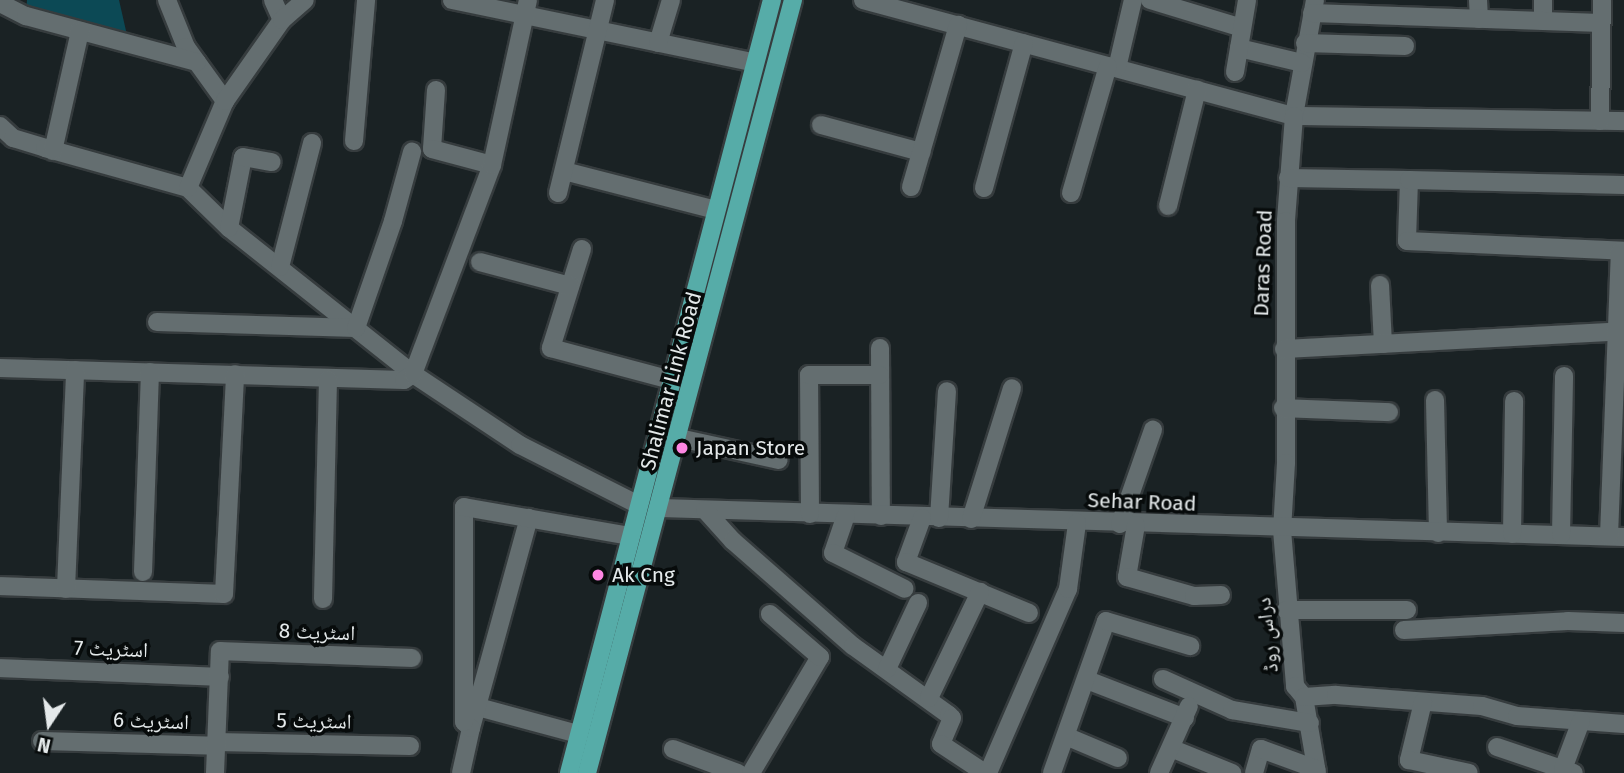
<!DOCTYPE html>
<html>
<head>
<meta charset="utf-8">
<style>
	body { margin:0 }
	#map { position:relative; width:1624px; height:773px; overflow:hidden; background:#1a2224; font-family:"Fira Sans","Noto Naskh Arabic",sans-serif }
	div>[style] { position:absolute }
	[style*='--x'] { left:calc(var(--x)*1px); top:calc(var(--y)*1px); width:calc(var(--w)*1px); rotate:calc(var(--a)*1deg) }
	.green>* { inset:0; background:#0c4955 }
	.roads { filter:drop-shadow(2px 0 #363c3e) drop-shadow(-2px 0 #363c3e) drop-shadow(0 2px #363c3e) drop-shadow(0 -2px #363c3e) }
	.minor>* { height:18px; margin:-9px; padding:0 9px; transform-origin:9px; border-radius:9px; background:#646e70 }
	.major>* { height:18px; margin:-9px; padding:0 9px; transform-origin:9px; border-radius:9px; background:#56aca8 }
	.dots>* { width:19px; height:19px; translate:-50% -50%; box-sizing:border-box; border:4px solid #070b0b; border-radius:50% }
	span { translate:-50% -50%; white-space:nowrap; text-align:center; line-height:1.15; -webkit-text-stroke:7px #070b0b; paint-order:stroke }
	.street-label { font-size:21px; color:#e4e9ea }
	.poi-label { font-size:21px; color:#e4e9ea }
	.left { translate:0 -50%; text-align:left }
	.north { position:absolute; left:14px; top:689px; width:70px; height:70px; -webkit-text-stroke:5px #070b0b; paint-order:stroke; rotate:193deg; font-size:19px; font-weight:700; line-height:28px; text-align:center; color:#e4e9ea }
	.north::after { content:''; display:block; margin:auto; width:24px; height:32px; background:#e4e9ea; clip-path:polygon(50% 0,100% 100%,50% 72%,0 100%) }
</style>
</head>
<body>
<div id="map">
	<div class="green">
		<div style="clip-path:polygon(27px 0,119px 0,129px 44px,26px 16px)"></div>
	</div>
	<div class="roads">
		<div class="minor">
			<div style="--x:167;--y:0;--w:51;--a:68"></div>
			<div style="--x:186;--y:47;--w:67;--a:54.2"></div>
			<div style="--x:273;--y:0;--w:22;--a:66"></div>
			<div style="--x:452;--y:0;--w:309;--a:11.7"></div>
			<div style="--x:863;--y:0;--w:446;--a:15.1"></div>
			<div style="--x:1294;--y:116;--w:330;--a:0.9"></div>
			<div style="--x:1150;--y:0;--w:96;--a:16.9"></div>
			<div style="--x:1315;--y:0;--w:118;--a:100.3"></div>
			<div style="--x:1294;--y:116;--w:105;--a:94.4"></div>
			<div style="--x:1286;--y:221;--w:242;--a:90"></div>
			<div style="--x:1286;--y:463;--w:67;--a:93.4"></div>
			<div style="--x:1282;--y:530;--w:157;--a:85.2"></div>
			<div style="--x:1295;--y:686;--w:14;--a:51"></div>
			<div style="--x:1304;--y:697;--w:77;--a:80.3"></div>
			<div style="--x:1478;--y:0;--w:19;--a:87"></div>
			<div style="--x:1543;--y:0;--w:21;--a:90"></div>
			<div style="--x:0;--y:3;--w:29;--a:27"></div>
			<div style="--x:26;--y:16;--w:177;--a:15.1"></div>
			<div style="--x:1312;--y:13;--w:289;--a:2"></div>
			<div style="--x:658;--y:43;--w:45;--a:-73.2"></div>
			<div style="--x:1305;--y:43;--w:100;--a:1.7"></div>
			<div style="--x:1239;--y:48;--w:65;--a:13.4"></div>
			<div style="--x:1117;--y:68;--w:70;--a:-76.8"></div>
			<div style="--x:1235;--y:72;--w:73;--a:-80.5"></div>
			<div style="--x:436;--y:90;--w:59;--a:93.9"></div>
			<div style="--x:432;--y:149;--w:62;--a:14.9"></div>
			<div style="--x:1600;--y:121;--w:121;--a:-89.1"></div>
			<div style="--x:821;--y:125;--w:104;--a:15.1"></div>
			<div style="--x:0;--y:126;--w:18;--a:43"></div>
			<div style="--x:13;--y:138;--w:34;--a:17"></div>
			<div style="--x:45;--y:148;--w:148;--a:15.6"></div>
			<div style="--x:188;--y:188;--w:57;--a:44.3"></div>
			<div style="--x:229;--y:228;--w:235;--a:38.4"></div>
			<div style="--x:413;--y:374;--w:128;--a:33.6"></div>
			<div style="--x:520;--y:445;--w:133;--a:26.8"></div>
			<div style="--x:354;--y:141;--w:142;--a:-85.1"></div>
			<div style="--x:53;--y:151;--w:123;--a:-77.3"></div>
			<div style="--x:564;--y:171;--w:157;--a:14.4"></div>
			<div style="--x:1288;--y:178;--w:121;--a:0.9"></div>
			<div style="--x:1409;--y:180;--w:61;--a:91.9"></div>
			<div style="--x:1407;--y:241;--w:217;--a:2.6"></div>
			<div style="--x:1409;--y:180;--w:215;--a:1.3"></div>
			<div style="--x:911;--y:187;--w:169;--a:-73.8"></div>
			<div style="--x:188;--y:188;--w:95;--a:-67"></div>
			<div style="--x:225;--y:101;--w:99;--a:-54.9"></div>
			<div style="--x:282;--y:20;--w:30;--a:-41"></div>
			<div style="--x:984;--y:188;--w:150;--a:-74.6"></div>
			<div style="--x:558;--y:193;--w:199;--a:-76.3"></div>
			<div style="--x:1071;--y:193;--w:132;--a:-73.8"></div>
			<div style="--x:1168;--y:206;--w:120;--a:-76"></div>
			<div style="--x:229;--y:228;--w:72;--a:-78.8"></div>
			<div style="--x:243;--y:157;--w:29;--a:10"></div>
			<div style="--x:582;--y:249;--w:104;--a:107.4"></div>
			<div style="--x:551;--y:348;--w:124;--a:14.9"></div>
			<div style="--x:480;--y:262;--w:93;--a:14.9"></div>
			<div style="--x:280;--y:267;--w:128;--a:-75.5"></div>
			<div style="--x:1380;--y:285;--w:59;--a:87.1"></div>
			<div style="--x:157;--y:322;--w:199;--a:1.7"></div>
			<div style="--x:356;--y:328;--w:113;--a:-70.9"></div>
			<div style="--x:393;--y:221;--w:72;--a:-74.6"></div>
			<div style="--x:880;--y:348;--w:168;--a:89.7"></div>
			<div style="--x:1284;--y:349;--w:340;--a:-3"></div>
			<div style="--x:0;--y:368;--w:404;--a:1.7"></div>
			<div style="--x:404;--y:380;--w:11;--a:-34"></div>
			<div style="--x:413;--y:374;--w:223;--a:-69.3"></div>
			<div style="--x:492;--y:165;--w:169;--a:-77.7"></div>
			<div style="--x:1435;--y:400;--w:133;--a:88.7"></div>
			<div style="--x:1283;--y:408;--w:106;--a:2.2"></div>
			<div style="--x:679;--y:438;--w:102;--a:12.4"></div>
			<div style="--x:660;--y:508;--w:964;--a:1.72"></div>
			<div style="--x:705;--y:510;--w:42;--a:47.9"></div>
			<div style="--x:733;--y:541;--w:159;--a:41.2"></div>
			<div style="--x:853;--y:646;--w:118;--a:35.7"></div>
			<div style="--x:949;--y:715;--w:4;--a:45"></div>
			<div style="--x:952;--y:718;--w:28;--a:113"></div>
			<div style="--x:941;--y:744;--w:53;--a:33.4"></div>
			<div style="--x:810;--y:514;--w:139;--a:-90.4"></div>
			<div style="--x:809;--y:375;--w:71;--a:0"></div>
			<div style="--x:846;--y:515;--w:40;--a:108.9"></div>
			<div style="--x:833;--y:553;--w:80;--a:26.6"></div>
			<div style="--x:922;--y:518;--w:47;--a:110"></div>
			<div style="--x:906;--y:562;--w:133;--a:22.5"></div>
			<div style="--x:939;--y:518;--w:127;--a:-86.4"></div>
			<div style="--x:971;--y:519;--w:137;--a:-72.6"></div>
			<div style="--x:1120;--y:524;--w:100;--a:-70.7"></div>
			<div style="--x:1136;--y:525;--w:53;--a:99.8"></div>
			<div style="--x:1127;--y:577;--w:70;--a:15.8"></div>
			<div style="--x:1194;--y:596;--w:27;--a:-2"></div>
			<div style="--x:1512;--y:534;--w:133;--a:-89.1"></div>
			<div style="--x:1561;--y:535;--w:159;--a:-88.9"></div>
			<div style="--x:1609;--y:536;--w:285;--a:-87.8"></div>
			<div style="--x:143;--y:572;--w:200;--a:-88"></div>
			<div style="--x:0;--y:586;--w:224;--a:2"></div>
			<div style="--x:224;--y:594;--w:220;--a:-87.1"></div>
			<div style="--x:66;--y:589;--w:219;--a:-87.6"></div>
			<div style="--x:323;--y:599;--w:220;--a:-88.7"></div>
			<div style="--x:1286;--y:610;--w:121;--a:0"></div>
			<div style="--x:1404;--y:630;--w:164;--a:-3.1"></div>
			<div style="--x:1568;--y:621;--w:56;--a:2"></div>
			<div style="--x:0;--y:668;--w:220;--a:2.3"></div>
			<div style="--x:887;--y:669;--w:73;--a:-64.8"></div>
			<div style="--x:1163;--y:679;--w:76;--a:24.2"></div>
			<div style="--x:1232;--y:710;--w:79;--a:9.5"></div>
			<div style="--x:1087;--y:680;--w:105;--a:21.2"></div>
			<div style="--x:1304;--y:697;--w:32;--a:-4"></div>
			<div style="--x:1336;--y:695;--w:146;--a:4.3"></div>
			<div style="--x:1482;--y:706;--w:36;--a:16"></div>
			<div style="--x:1517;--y:716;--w:107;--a:4.3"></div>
			<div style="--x:929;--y:698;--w:118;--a:-64.3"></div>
			<div style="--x:1423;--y:702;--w:60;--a:103.6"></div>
			<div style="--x:1409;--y:760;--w:61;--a:12.2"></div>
			<div style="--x:478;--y:707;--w:104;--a:15.1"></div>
			<div style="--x:471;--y:728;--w:218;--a:-74.6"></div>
			<div style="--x:1068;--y:737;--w:54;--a:22.8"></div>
			<div style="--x:42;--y:741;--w:174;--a:1.6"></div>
			<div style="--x:216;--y:742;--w:194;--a:1.2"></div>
			<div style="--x:1497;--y:747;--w:81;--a:18.7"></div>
			<div style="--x:673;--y:749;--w:69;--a:20.3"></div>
			<div style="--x:1173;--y:749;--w:64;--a:22.1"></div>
			<div style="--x:1563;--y:769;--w:51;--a:-69.4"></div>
			<div style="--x:215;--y:773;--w:122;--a:-87.7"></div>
			<div style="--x:220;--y:651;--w:192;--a:2.1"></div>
			<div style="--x:461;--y:773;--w:46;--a:-77.5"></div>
			<div style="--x:471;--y:728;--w:9;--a:-139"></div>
			<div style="--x:464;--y:722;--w:215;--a:-90"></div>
			<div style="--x:464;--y:507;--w:169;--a:9.9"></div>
			<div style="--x:751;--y:773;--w:135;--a:-59.3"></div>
			<div style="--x:820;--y:657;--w:66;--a:-139.3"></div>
			<div style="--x:988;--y:773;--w:201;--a:-66.5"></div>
			<div style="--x:1068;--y:589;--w:67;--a:-82.2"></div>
			<div style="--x:1052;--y:773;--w:161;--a:-70.4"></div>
			<div style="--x:1106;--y:621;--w:88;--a:16.6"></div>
			<div style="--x:1159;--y:773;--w:73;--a:-65.9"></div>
			<div style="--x:1254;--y:773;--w:25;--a:-74"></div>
			<div style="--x:1261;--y:749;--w:59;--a:20"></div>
		</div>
		<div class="major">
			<div style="--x:569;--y:773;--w:799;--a:-75.29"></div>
			<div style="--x:587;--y:773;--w:800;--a:-75.08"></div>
		</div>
	</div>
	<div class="dots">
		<div style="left:682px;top:448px;background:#fd86e2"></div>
		<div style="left:598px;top:575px;background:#fd86e2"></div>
	</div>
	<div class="street-label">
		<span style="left:1263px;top:263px;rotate:-88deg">Daras Road</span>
		<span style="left:671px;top:381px;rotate:-75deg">Shalimar Link Road</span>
		<span style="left:1142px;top:502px;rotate:2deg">Sehar Road</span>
		<span style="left:317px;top:632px;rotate:2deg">اسٹریٹ 8</span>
		<span style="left:1267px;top:635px;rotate:-96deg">دراس روڈ</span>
		<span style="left:111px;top:649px;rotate:2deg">اسٹریٹ 7</span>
		<span style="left:151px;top:721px;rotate:2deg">اسٹریٹ 6</span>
		<span style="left:314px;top:721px;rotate:1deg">اسٹریٹ 5</span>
	</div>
	<div class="poi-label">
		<span class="left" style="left:696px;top:448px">Japan Store</span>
		<span class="left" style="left:612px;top:575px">Ak Cng</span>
	</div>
	<div class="north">N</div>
</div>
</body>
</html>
